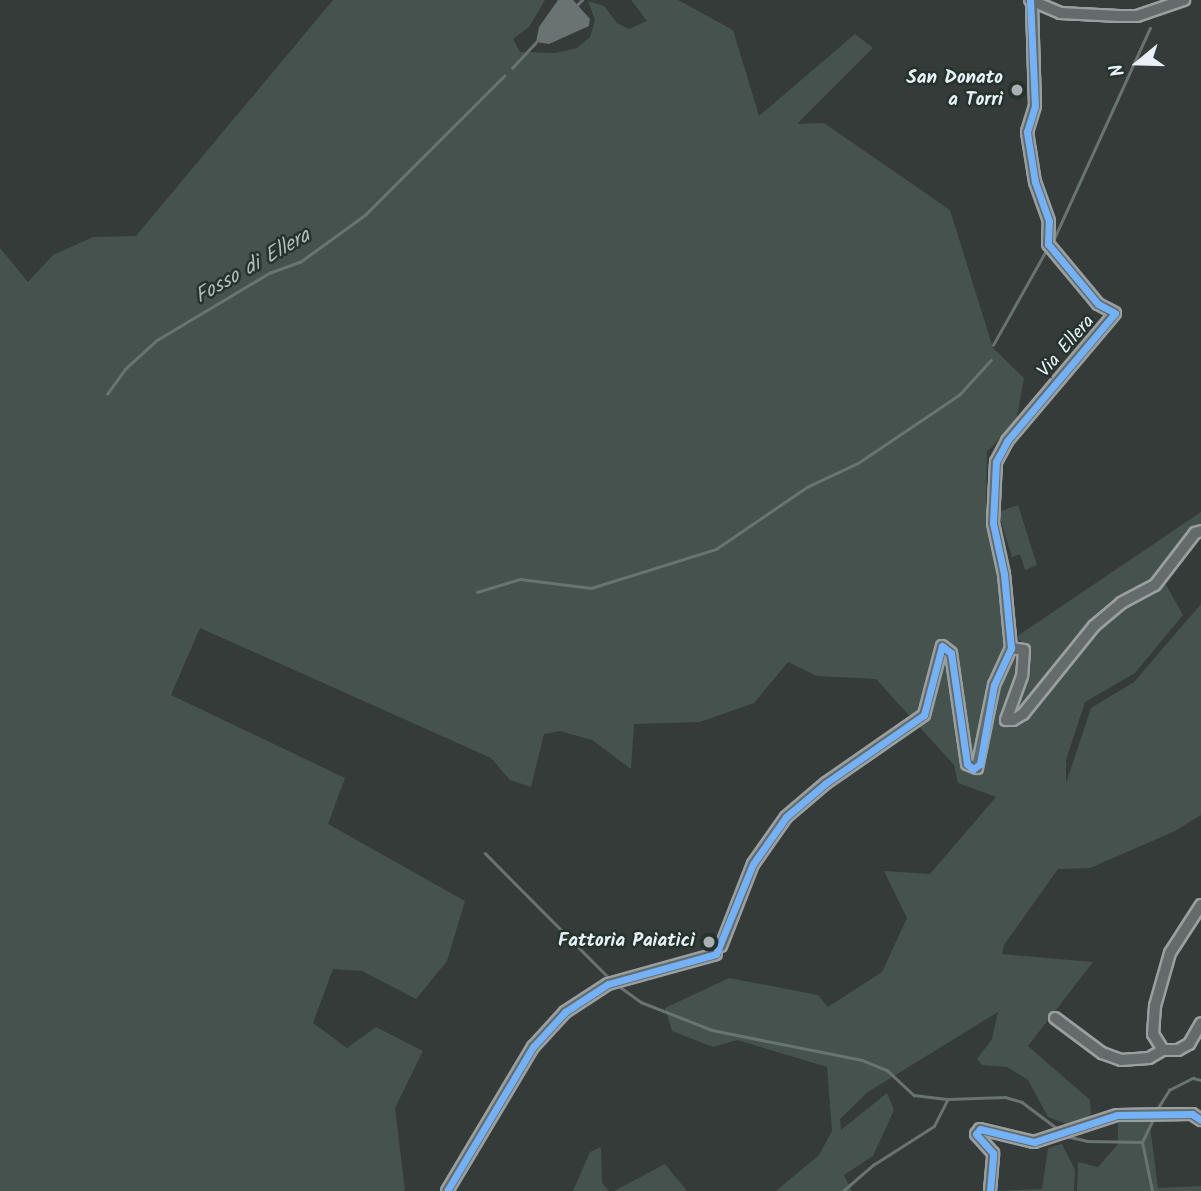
<!DOCTYPE html>
<html>
<head>
<meta charset="utf-8">
<style>
	body { margin:0 }
	#map { position:relative; width:1201px; height:1191px; overflow:hidden; background:#353b38; font-family:Kalam,sans-serif }
	div>[style] { position:absolute }
	[style*='--x'] { left:calc(var(--x)*1px); top:calc(var(--y)*1px); width:calc(var(--w)*1px); rotate:calc(var(--a)*1deg) }
	.green>* { inset:0; background:#46524e }
	.water>* { inset:0; background:#687372 }
	.stream>* { height:2.5px; margin:-1.25px; padding:0 1.25px; transform-origin:1.25px; border-radius:1.25px; background:#687372 }
	.roads { filter:drop-shadow(2px 0 #9a9f9f) drop-shadow(-2px 0 #9a9f9f) drop-shadow(0 2px #9a9f9f) drop-shadow(0 -2px #9a9f9f) }
	.minor>* { height:10px; margin:-5px; padding:0 5px; transform-origin:5px; border-radius:5px; background:#646b6b }
	.cycleway>* { height:7px; margin:-3.5px; padding:0 3.5px; transform-origin:3.5px; border-radius:3.5px; background:#73b2f8 }
	.dots>* { width:19px; height:19px; translate:-50% -50%; box-sizing:border-box; border:4px solid #26332d; border-radius:50% }
	span { translate:-50% -50%; white-space:nowrap; text-align:center; line-height:1.15; -webkit-text-stroke:5px #26332d; paint-order:stroke }
	.poi-label { font-size:19px; color:#e8f1f8; font-weight:700 }
	.right { translate:-100% -50%; text-align:right }
	.street-label { font-size:19px; color:#e8f1f8 }
	.water-label { font-size:21px; color:#b1bbbe; font-style:italic }
	.north { position:absolute; left:1103px; top:28px; width:70px; height:70px; -webkit-text-stroke:5px #26332d; paint-order:stroke; rotate:251deg; font-size:19px; font-weight:700; line-height:28px; text-align:center; color:#e8f1f8 }
	.north::after { content:''; display:block; margin:auto; width:24px; height:32px; background:#e8f1f8; clip-path:polygon(50% 0,100% 100%,50% 72%,0 100%) }
</style>
</head>
<body>
<div id="map">
	<div class="green">
		<div style="clip-path:polygon(333px 0,545px 0,529px 27px,513px 39px,520px 52px,555px 53px,577px 48px,590px 37px,595px 20px,588px 1px,604px 6px,617px 23px,629px 29px,647px 21px,631px 0,678px 0,733px 30px,759px 116px,855px 34px,873px 48px,797px 124px,824px 123px,950px 210px,993px 348px,1024px 378px,1016px 421px,987px 452px,986px 509px,1002px 565px,1004px 656px,1008px 659px,1026px 655px,1030px 649px,1016px 637px,1201px 512px,1201px 537px,1164px 581px,1183px 615px,1135px 673px,1085px 702px,1066px 760px,1066px 783px,1091px 708px,1134px 682px,1201px 604px,1201px 815px,1175px 831px,1090px 868px,1058px 869px,1004px 945px,1002px 954px,1093px 962px,1028px 1046px,1090px 1100px,1091px 1114px,1082px 1122px,1066px 1124px,1048px 1117px,1028px 1080px,1007px 1067px,982px 1065px,977px 1059px,992px 1039px,998px 1012px,868px 1092px,840px 1119px,841px 1130px,887px 1093px,894px 1110px,873px 1156px,844px 1175px,852px 1191px,776px 1191px,819px 1155px,832px 1131px,827px 1067px,737px 1040px,713px 1047px,672px 1031px,665px 1008px,729px 978px,818px 995px,828px 1007px,882px 972px,907px 918px,884px 871px,930px 874px,996px 797px,958px 783px,954px 765px,876px 679px,817px 676px,788px 662px,754px 703px,700px 722px,634px 724px,631px 769px,592px 740px,560px 731px,544px 734px,531px 787px,510px 780px,491px 758px,200px 628px,171px 695px,345px 778px,328px 824px,465px 901px,447px 961px,416px 999px,362px 971px,333px 969px,313px 1023px,347px 1048px,376px 1027px,423px 1051px,395px 1108px,405px 1191px,0 1191px,0 248px,28px 282px,53px 255px,93px 237px,136px 236px)"></div>
		<div style="clip-path:polygon(1018px 505px,1037px 565px,1025px 570px,1020px 554px,1012px 557px,998px 512px)"></div>
		<div style="clip-path:polygon(1149px 1119px,1158px 1188px,1201px 1186px,1201px 1191px,1077px 1191px,1078px 1162px,1098px 1167px,1118px 1144px,1118px 1120px)"></div>
		<div style="clip-path:polygon(1062px 1144px,1075px 1170px,1074px 1191px,996px 1191px,1042px 1189px,1048px 1148px)"></div>
		<div style="clip-path:polygon(601px 1147px,602px 1183px,609px 1191px,573px 1191px,590px 1152px)"></div>
		<div style="clip-path:polygon(665px 1164px,687px 1191px,614px 1191px)"></div>
	</div>
	<div class="water">
		<div style="clip-path:polygon(558px 0,573px 0,590px 19px,589px 26px,549px 44px,536px 42px,539px 27px)"></div>
	</div>
	<div class="stream">
		<div style="--x:575;--y:7;--w:10;--a:-45"></div>
		<div style="--x:512;--y:68;--w:35;--a:-47"></div>
		<div style="--x:1052;--y:243;--w:236;--a:-65.5"></div>
		<div style="--x:993;--y:345;--w:112;--a:-60.7"></div>
		<div style="--x:107;--y:394;--w:31;--a:-54"></div>
		<div style="--x:125;--y:369;--w:43;--a:-42.2"></div>
		<div style="--x:157;--y:340;--w:131;--a:-30.9"></div>
		<div style="--x:269;--y:273;--w:33;--a:-20"></div>
		<div style="--x:300;--y:262;--w:80;--a:-35.9"></div>
		<div style="--x:365;--y:215;--w:197;--a:-45"></div>
		<div style="--x:477;--y:592;--w:45;--a:-16.8"></div>
		<div style="--x:520;--y:579;--w:72;--a:7.2"></div>
		<div style="--x:591;--y:588;--w:131;--a:-17.3"></div>
		<div style="--x:716;--y:549;--w:110;--a:-34.3"></div>
		<div style="--x:807;--y:487;--w:56;--a:-25.2"></div>
		<div style="--x:858;--y:463;--w:122;--a:-34"></div>
		<div style="--x:959;--y:395;--w:47;--a:-47.6"></div>
		<div style="--x:485;--y:853;--w:179;--a:45.2"></div>
		<div style="--x:619;--y:986;--w:27;--a:36"></div>
		<div style="--x:641;--y:1002;--w:76;--a:21.5"></div>
		<div style="--x:712;--y:1030;--w:153;--a:11.3"></div>
		<div style="--x:862;--y:1060;--w:27;--a:22"></div>
		<div style="--x:887;--y:1070;--w:37;--a:43"></div>
		<div style="--x:914;--y:1095;--w:34;--a:7"></div>
		<div style="--x:1156;--y:1111;--w:25;--a:-58"></div>
		<div style="--x:1169;--y:1090;--w:27;--a:-27"></div>
		<div style="--x:1193;--y:1078;--w:8;--a:14"></div>
		<div style="--x:1066;--y:1136;--w:22;--a:13"></div>
		<div style="--x:1087;--y:1141;--w:55;--a:1"></div>
		<div style="--x:843;--y:1191;--w:40;--a:-41"></div>
		<div style="--x:873;--y:1165;--w:72;--a:-32.6"></div>
		<div style="--x:934;--y:1126;--w:30;--a:-63"></div>
		<div style="--x:948;--y:1099;--w:57;--a:-2"></div>
		<div style="--x:1005;--y:1097;--w:18;--a:16"></div>
		<div style="--x:1022;--y:1102;--w:45;--a:36.9"></div>
		<div style="--x:1152;--y:1191;--w:50;--a:-101.5"></div>
		<div style="--x:1142;--y:1142;--w:28;--a:-64"></div>
	</div>
	<div class="roads">
		<div class="minor">
			<div style="--x:1030;--y:0;--w:33;--a:23"></div>
			<div style="--x:1060;--y:13;--w:59;--a:2.9"></div>
			<div style="--x:1119;--y:16;--w:18;--a:0"></div>
			<div style="--x:1137;--y:16;--w:50;--a:-18.8"></div>
			<div style="--x:1011;--y:648;--w:74;--a:-95.4"></div>
			<div style="--x:1004;--y:574;--w:52;--a:-102.2"></div>
			<div style="--x:993;--y:523;--w:61;--a:-87.2"></div>
			<div style="--x:996;--y:462;--w:24;--a:-62"></div>
			<div style="--x:1007;--y:441;--w:167;--a:-49.8"></div>
			<div style="--x:1115;--y:313;--w:19;--a:-152"></div>
			<div style="--x:1098;--y:304;--w:78;--a:-129.8"></div>
			<div style="--x:1048;--y:244;--w:23;--a:-88"></div>
			<div style="--x:1049;--y:221;--w:41;--a:-109.7"></div>
			<div style="--x:1035;--y:182;--w:51;--a:-99.1"></div>
			<div style="--x:1027;--y:132;--w:27;--a:-73"></div>
			<div style="--x:1035;--y:106;--w:104;--a:-91.7"></div>
			<div style="--x:1011;--y:648;--w:13;--a:9"></div>
			<div style="--x:1024;--y:650;--w:26;--a:94"></div>
			<div style="--x:1022;--y:676;--w:47;--a:110"></div>
			<div style="--x:1006;--y:720;--w:7;--a:0"></div>
			<div style="--x:1013;--y:720;--w:12;--a:-31"></div>
			<div style="--x:1023;--y:714;--w:113;--a:-51.1"></div>
			<div style="--x:1094;--y:626;--w:35;--a:-40"></div>
			<div style="--x:1121;--y:603;--w:38;--a:-28"></div>
			<div style="--x:1155;--y:585;--w:66;--a:-52.4"></div>
			<div style="--x:1195;--y:533;--w:6;--a:-18"></div>
			<div style="--x:1201;--y:905;--w:57;--a:122.9"></div>
			<div style="--x:1170;--y:953;--w:55;--a:105.8"></div>
			<div style="--x:1155;--y:1006;--w:28;--a:94"></div>
			<div style="--x:1153;--y:1034;--w:19;--a:58"></div>
			<div style="--x:1163;--y:1050;--w:15;--a:0"></div>
			<div style="--x:1178;--y:1050;--w:13;--a:-29"></div>
			<div style="--x:1189;--y:1044;--w:24;--a:-60"></div>
			<div style="--x:721;--y:946;--w:88;--a:-68.7"></div>
			<div style="--x:753;--y:864;--w:57;--a:-54.9"></div>
			<div style="--x:786;--y:817;--w:52;--a:-40.4"></div>
			<div style="--x:826;--y:783;--w:119;--a:-34.8"></div>
			<div style="--x:924;--y:715;--w:71;--a:-75.4"></div>
			<div style="--x:942;--y:646;--w:11;--a:38"></div>
			<div style="--x:951;--y:653;--w:112;--a:81.8"></div>
			<div style="--x:967;--y:764;--w:11;--a:22"></div>
			<div style="--x:977;--y:768;--w:85;--a:-78.4"></div>
			<div style="--x:994;--y:685;--w:41;--a:-65.3"></div>
			<div style="--x:1055;--y:1018;--w:59;--a:36.7"></div>
			<div style="--x:1102;--y:1053;--w:20;--a:20"></div>
			<div style="--x:1121;--y:1060;--w:28;--a:-4"></div>
			<div style="--x:1149;--y:1058;--w:16;--a:-30"></div>
			<div style="--x:447;--y:1191;--w:168;--a:-59.2"></div>
			<div style="--x:533;--y:1047;--w:47;--a:-47.6"></div>
			<div style="--x:565;--y:1012;--w:51;--a:-33.1"></div>
			<div style="--x:608;--y:984;--w:112;--a:-15.5"></div>
			<div style="--x:990;--y:1191;--w:38;--a:-85"></div>
			<div style="--x:993;--y:1153;--w:25;--a:-132"></div>
			<div style="--x:976;--y:1134;--w:6;--a:-51"></div>
			<div style="--x:980;--y:1129;--w:56;--a:13.5"></div>
			<div style="--x:1034;--y:1142;--w:87;--a:-18"></div>
			<div style="--x:1117;--y:1115;--w:75;--a:-0.8"></div>
			<div style="--x:1192;--y:1114;--w:11;--a:34"></div>
		</div>
	</div>
	<div class="cycleway">
		<div style="--x:447;--y:1191;--w:168;--a:-59.2"></div>
		<div style="--x:533;--y:1047;--w:47;--a:-47.6"></div>
		<div style="--x:565;--y:1012;--w:51;--a:-33.1"></div>
		<div style="--x:608;--y:984;--w:112;--a:-15.5"></div>
		<div style="--x:716;--y:954;--w:97;--a:-67.7"></div>
		<div style="--x:753;--y:864;--w:57;--a:-54.9"></div>
		<div style="--x:786;--y:817;--w:52;--a:-40.4"></div>
		<div style="--x:826;--y:783;--w:119;--a:-34.8"></div>
		<div style="--x:924;--y:715;--w:71;--a:-75.4"></div>
		<div style="--x:942;--y:646;--w:11;--a:38"></div>
		<div style="--x:951;--y:653;--w:112;--a:81.8"></div>
		<div style="--x:967;--y:764;--w:8;--a:40"></div>
		<div style="--x:973;--y:769;--w:9;--a:-36"></div>
		<div style="--x:980;--y:764;--w:80;--a:-80"></div>
		<div style="--x:994;--y:685;--w:41;--a:-65.3"></div>
		<div style="--x:1011;--y:648;--w:74;--a:-95.4"></div>
		<div style="--x:1004;--y:574;--w:52;--a:-102.2"></div>
		<div style="--x:993;--y:523;--w:61;--a:-87.2"></div>
		<div style="--x:996;--y:462;--w:24;--a:-62"></div>
		<div style="--x:1007;--y:441;--w:167;--a:-49.8"></div>
		<div style="--x:1115;--y:313;--w:19;--a:-152"></div>
		<div style="--x:1098;--y:304;--w:78;--a:-129.8"></div>
		<div style="--x:1048;--y:244;--w:23;--a:-88"></div>
		<div style="--x:1049;--y:221;--w:41;--a:-109.7"></div>
		<div style="--x:1035;--y:182;--w:51;--a:-99.1"></div>
		<div style="--x:1027;--y:132;--w:27;--a:-73"></div>
		<div style="--x:1035;--y:106;--w:106;--a:-92.7"></div>
		<div style="--x:990;--y:1191;--w:38;--a:-85"></div>
		<div style="--x:993;--y:1153;--w:25;--a:-132"></div>
		<div style="--x:976;--y:1134;--w:6;--a:-51"></div>
		<div style="--x:980;--y:1129;--w:56;--a:13.5"></div>
		<div style="--x:1034;--y:1142;--w:87;--a:-18"></div>
		<div style="--x:1117;--y:1115;--w:75;--a:-0.8"></div>
		<div style="--x:1192;--y:1114;--w:11;--a:34"></div>
	</div>
	<div class="dots">
		<div style="left:1017px;top:90px;background:#a9b1b5"></div>
		<div style="left:709px;top:942px;background:#a9b1b5"></div>
	</div>
	<div class="poi-label">
		<span class="right" style="left:1003px;top:90px">San Donato<br>a Torri</span>
		<span class="right" style="left:695px;top:942px">Fattoria Paiatici</span>
	</div>
	<div class="street-label">
		<span style="left:1067px;top:347px;rotate:-49deg">Via Ellera</span>
	</div>
	<div class="water-label">
		<span style="left:253px;top:267px;rotate:-30deg">Fosso di Ellera</span>
	</div>
	<div class="north">N</div>
</div>
</body>
</html>
